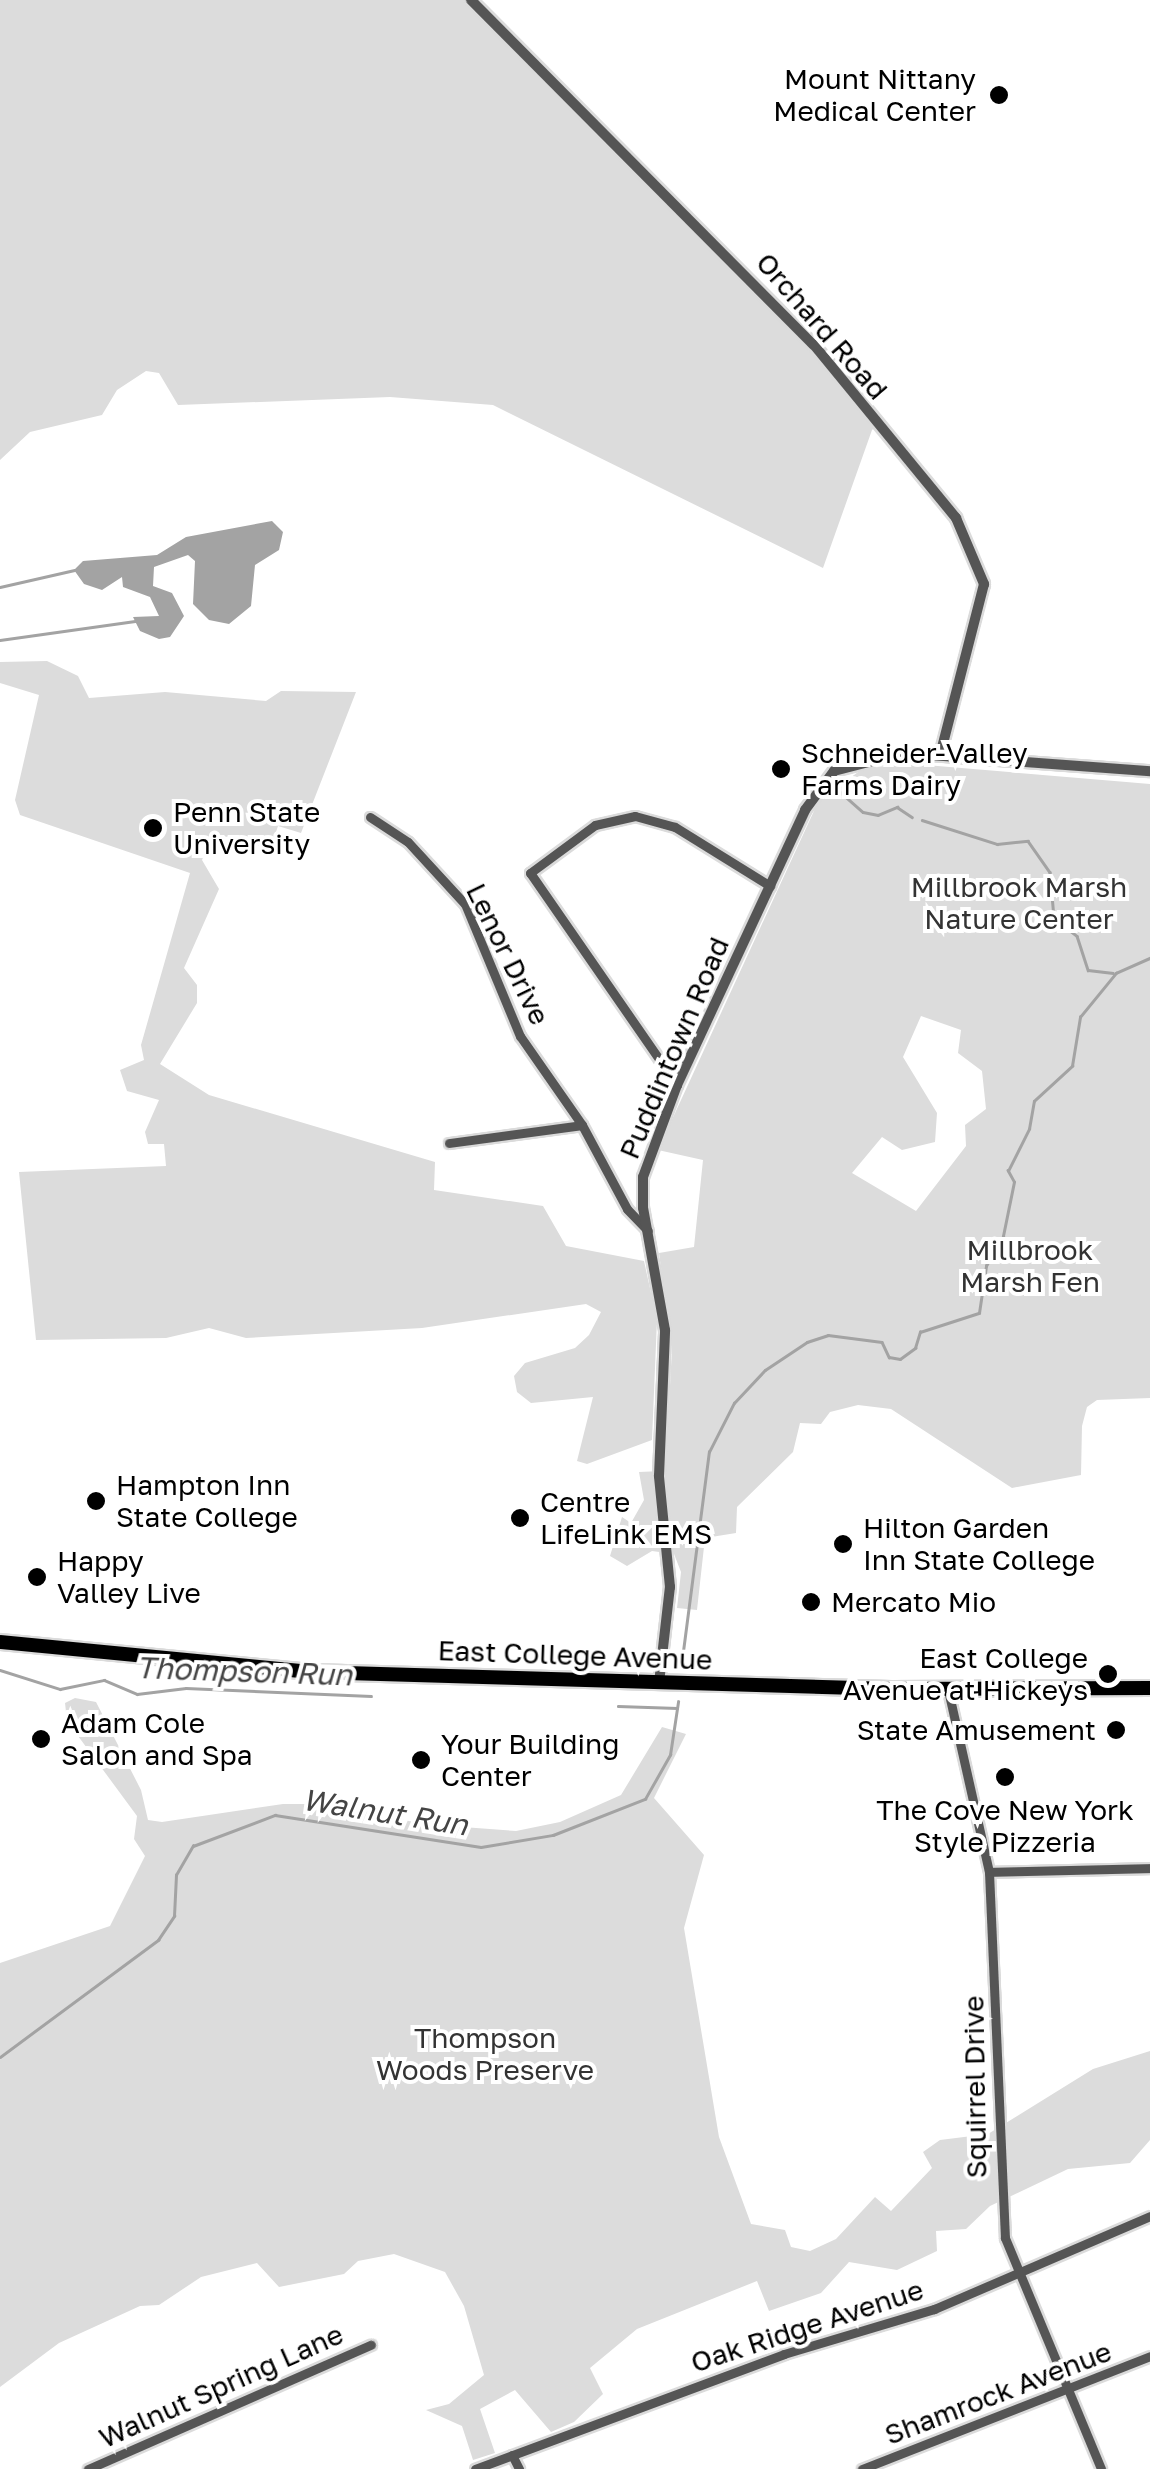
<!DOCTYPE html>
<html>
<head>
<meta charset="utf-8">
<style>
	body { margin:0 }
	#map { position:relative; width:1150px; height:2469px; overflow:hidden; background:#fff; font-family:"Golos Text",sans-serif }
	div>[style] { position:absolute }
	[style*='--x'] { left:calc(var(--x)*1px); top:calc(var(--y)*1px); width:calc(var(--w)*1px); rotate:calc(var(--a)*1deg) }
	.green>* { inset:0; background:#dcdcdc }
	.water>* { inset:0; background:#a3a3a3 }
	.stream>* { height:2.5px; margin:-1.25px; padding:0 1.25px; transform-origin:1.25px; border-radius:1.25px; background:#a3a3a3 }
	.roads { filter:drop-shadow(2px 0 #dbdbdb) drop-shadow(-2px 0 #dbdbdb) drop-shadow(0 2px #dbdbdb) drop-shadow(0 -2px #dbdbdb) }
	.minor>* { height:9px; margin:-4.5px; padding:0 4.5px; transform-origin:4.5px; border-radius:4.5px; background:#555 }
	.tertiary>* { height:10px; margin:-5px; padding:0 5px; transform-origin:5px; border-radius:5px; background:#555 }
	.primary>* { height:14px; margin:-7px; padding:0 7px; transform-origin:7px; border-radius:7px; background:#000 }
	.dots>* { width:28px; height:28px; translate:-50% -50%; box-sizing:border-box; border:5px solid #fff; border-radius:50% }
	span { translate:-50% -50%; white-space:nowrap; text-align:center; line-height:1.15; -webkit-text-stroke:8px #fff; paint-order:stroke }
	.poi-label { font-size:28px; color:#000 }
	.right { translate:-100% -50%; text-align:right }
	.left { translate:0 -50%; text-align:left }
	.street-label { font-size:28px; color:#000 }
	.park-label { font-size:28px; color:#333 }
	.water-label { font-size:30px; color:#444; font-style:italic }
</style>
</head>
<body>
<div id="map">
	<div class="green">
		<div style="clip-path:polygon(0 0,475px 0,883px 420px,872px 430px,823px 568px,493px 405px,390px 397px,178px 405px,159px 373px,146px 371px,117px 390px,102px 415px,30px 432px,0 460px)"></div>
		<div style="clip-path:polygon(47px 661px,78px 676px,89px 698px,165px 692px,266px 701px,281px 691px,356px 692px,301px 833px,278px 826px,270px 850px,214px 833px,202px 860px,219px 889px,184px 968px,197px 985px,197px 1003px,160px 1064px,209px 1095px,435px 1162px,434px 1190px,543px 1206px,566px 1246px,644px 1261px,657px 1320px,652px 1440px,587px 1464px,577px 1461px,593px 1397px,531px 1403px,517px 1392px,514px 1376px,525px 1363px,575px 1348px,589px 1335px,601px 1312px,586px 1304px,422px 1328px,246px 1338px,209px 1328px,166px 1338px,36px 1340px,19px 1172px,166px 1166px,164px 1144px,148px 1144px,145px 1132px,159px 1100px,127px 1091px,120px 1070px,144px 1060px,141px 1045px,190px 873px,20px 815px,15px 800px,39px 695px,0 683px,0 662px)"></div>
		<div style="clip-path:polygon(evenodd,902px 763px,1150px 784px,1150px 1398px,1097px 1400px,1087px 1407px,1082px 1426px,1081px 1475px,1012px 1488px,891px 1409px,858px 1405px,830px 1412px,821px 1424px,800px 1423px,793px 1452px,737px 1507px,736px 1533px,705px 1538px,697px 1610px,677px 1608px,681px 1572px,674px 1554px,652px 1551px,627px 1566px,610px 1556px,622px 1517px,631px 1523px,644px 1500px,639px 1472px,662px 1471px,667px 1441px,672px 1348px,659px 1253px,694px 1247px,703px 1160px,658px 1150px,819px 800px,861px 770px,902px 763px,921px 1016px,961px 1030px,958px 1053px,982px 1071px,986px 1109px,965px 1125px,966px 1146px,916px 1211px,852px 1173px,882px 1137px,902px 1150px,935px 1142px,937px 1113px,903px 1057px,921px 1016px)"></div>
		<div style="clip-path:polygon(75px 1698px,96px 1702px,141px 1790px,148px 1820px,162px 1822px,283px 1804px,335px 1804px,422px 1824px,516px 1831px,560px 1822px,621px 1795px,662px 1727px,686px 1734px,654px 1798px,704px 1855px,684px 1928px,719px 2137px,751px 2224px,785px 2230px,791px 2247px,810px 2251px,836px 2239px,875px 2197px,891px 2211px,932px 2168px,923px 2152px,940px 2140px,988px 2134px,1093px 2069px,1150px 2051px,1150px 2140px,1130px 2163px,1068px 2169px,990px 2206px,966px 2229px,936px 2231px,937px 2251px,897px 2270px,849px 2262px,821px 2293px,769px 2311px,757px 2281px,637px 2329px,590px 2368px,603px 2394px,574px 2422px,551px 2432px,515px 2390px,480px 2409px,495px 2453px,473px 2460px,462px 2426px,426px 2410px,449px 2404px,484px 2375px,464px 2306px,445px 2272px,394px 2254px,358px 2261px,344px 2274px,279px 2287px,257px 2263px,201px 2277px,159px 2305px,140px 2306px,59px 2343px,0 2387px,0 1963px,110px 1926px,145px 1856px,134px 1839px,137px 1816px,67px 1721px,65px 1703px)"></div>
	</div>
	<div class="water">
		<div style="clip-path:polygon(272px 521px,283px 532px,279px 550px,255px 565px,251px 606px,229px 624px,209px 620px,193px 604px,195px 561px,188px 555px,154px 567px,153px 586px,172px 593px,184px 616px,170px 637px,159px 639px,140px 631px,133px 617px,159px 616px,150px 597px,123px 587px,122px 577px,102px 590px,84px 584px,74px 570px,83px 561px,157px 555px,186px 537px)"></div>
	</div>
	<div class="stream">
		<div style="--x:0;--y:587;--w:76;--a:-12.9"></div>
		<div style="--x:0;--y:640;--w:136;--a:-8"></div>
		<div style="--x:829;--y:782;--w:45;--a:41.4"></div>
		<div style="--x:863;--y:812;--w:15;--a:11"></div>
		<div style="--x:878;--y:815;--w:21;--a:-23"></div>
		<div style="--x:897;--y:807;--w:18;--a:34"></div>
		<div style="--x:922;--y:820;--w:79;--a:17.7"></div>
		<div style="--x:997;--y:844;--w:31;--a:-6"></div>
		<div style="--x:1028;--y:841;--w:38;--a:55"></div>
		<div style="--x:1050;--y:872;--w:46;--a:85"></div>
		<div style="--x:1054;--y:918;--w:29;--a:38"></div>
		<div style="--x:1077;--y:936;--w:36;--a:72"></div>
		<div style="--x:1088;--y:970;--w:25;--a:7"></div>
		<div style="--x:682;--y:1659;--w:209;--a:-82.6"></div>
		<div style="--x:709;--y:1452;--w:55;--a:-63"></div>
		<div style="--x:734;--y:1403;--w:45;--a:-46.8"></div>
		<div style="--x:765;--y:1370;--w:50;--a:-33.7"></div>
		<div style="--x:807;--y:1342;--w:22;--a:-18"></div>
		<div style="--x:828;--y:1335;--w:54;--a:7.4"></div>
		<div style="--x:882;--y:1342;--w:17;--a:65"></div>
		<div style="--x:889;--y:1357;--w:11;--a:10"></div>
		<div style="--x:900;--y:1359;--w:19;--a:-36"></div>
		<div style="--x:915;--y:1348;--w:17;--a:-73"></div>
		<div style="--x:920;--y:1332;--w:62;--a:-17.9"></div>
		<div style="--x:979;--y:1313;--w:48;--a:-81.5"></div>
		<div style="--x:986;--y:1266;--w:34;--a:-60"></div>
		<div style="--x:1003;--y:1236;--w:55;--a:-78.5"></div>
		<div style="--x:1014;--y:1182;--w:13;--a:-119"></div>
		<div style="--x:1008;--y:1171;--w:47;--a:-63.4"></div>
		<div style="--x:1029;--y:1129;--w:28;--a:-80"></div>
		<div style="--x:1034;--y:1101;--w:52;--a:-42.6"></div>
		<div style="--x:1072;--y:1066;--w:50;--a:-80.7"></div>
		<div style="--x:1080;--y:1017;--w:57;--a:-50.7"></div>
		<div style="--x:1116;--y:973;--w:37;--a:-24"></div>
		<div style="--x:0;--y:1670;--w:63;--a:17.6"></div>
		<div style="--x:60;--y:1689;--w:45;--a:-11.6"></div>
		<div style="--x:104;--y:1680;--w:36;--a:23"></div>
		<div style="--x:137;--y:1694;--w:49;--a:-7"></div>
		<div style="--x:186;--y:1688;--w:185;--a:2.5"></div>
		<div style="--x:618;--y:1706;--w:59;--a:1.9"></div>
		<div style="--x:0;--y:2057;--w:197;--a:-36.5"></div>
		<div style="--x:158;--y:1940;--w:29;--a:-56"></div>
		<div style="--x:174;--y:1916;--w:41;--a:-87.2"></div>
		<div style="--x:176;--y:1875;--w:34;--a:-60"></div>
		<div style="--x:193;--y:1846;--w:88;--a:-20.7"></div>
		<div style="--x:275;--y:1815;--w:208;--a:8.8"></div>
		<div style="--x:481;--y:1847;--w:73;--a:-9.5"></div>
		<div style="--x:553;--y:1835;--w:99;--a:-21.4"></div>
		<div style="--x:645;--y:1799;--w:51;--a:-60.4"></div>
		<div style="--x:670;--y:1755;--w:54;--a:-81.4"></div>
	</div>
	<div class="roads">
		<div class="minor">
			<div style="--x:370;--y:817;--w:45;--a:33.3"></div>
			<div style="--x:408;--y:842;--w:84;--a:47.4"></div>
			<div style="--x:465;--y:904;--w:143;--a:67.4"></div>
			<div style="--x:520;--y:1036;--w:108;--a:55.1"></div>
			<div style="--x:582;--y:1125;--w:95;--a:61.8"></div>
			<div style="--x:627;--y:1209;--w:30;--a:46"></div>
			<div style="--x:677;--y:1085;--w:258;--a:-124.7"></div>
			<div style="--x:530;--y:873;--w:81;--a:-36.4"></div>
			<div style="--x:595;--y:825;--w:41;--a:-12.7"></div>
			<div style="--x:635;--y:816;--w:41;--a:15.4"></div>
			<div style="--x:675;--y:827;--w:112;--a:31.8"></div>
			<div style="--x:449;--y:1143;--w:134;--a:-7.7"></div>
			<div style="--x:948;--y:1690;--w:187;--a:77.3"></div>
			<div style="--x:989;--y:1872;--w:366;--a:87.5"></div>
			<div style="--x:1005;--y:2238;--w:250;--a:67.4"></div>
			<div style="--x:989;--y:1872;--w:161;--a:-1.4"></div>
			<div style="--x:512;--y:2455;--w:16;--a:63"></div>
			<div style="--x:88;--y:2469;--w:309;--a:-23.7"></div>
			<div style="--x:475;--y:2469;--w:330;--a:-20.4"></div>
			<div style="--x:784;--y:2354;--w:157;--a:-16.7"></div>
			<div style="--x:934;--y:2309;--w:235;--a:-23.3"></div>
			<div style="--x:862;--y:2469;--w:309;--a:-21.4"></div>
		</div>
		<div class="tertiary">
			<div style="--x:471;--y:0;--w:486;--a:45.2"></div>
			<div style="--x:814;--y:345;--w:224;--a:50.6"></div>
			<div style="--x:956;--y:518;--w:72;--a:67"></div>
			<div style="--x:984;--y:584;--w:172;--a:104.4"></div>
			<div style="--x:659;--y:1683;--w:97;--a:-83.5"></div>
			<div style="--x:670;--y:1587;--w:112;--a:-95.7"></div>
			<div style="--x:659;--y:1476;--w:146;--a:-87.6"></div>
			<div style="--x:665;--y:1330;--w:124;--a:-100.2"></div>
			<div style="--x:643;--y:1208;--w:31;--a:-90"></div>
			<div style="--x:643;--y:1177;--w:98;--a:-69.7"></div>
			<div style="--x:677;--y:1085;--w:303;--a:-65"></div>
			<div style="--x:805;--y:810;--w:49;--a:-53.4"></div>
			<div style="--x:834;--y:771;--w:71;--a:-14.6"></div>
			<div style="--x:903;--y:753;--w:248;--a:4.2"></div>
		</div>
		<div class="primary">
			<div style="--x:0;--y:1642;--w:313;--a:5.5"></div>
			<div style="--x:312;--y:1672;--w:579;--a:1.68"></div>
			<div style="--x:891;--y:1689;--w:259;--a:-0.2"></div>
		</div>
	</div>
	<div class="dots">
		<div style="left:999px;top:95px;background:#000"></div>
		<div style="left:781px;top:769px;background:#000"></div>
		<div style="left:153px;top:828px;background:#000"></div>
		<div style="left:96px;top:1501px;background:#000"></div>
		<div style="left:520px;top:1518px;background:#000"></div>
		<div style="left:843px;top:1544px;background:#000"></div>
		<div style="left:37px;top:1577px;background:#000"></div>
		<div style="left:811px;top:1602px;background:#000"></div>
		<div style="left:1108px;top:1674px;background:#000"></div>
		<div style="left:1116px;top:1730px;background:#000"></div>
		<div style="left:41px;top:1739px;background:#000"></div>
		<div style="left:421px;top:1760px;background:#000"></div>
		<div style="left:1005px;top:1777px;background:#000"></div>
	</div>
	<div class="poi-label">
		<span class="right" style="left:976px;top:95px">Mount Nittany<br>Medical Center</span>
		<span class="left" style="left:801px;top:769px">Schneider-Valley<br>Farms Dairy</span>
		<span class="left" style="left:173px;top:828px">Penn State<br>University</span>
		<span class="left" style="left:116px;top:1501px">Hampton Inn<br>State College</span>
		<span class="left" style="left:540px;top:1518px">Centre<br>LifeLink EMS</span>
		<span class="left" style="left:863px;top:1544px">Hilton Garden<br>Inn State College</span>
		<span class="left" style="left:57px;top:1577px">Happy<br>Valley Live</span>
		<span class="left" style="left:831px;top:1602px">Mercato Mio</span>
		<span class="right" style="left:1088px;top:1674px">East College<br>Avenue at Hickeys</span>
		<span class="left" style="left:61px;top:1739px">Adam Cole<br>Salon and Spa</span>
		<span class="right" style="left:1096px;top:1730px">State Amusement</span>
		<span class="left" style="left:441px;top:1760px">Your Building<br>Center</span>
		<span style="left:1005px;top:1826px">The Cove New York<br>Style Pizzeria</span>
	</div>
	<div class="street-label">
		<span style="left:822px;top:326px;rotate:49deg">Orchard Road</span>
		<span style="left:508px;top:954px;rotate:64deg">Lenor Drive</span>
		<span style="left:674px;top:1048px;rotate:-67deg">Puddintown Road</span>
		<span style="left:575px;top:1655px;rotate:2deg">East College Avenue</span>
		<span style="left:975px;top:2087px;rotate:-91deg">Squirrel Drive</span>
		<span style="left:807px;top:2326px;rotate:-18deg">Oak Ridge Avenue</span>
		<span style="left:221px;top:2386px;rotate:-24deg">Walnut Spring Lane</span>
		<span style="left:998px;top:2393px;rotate:-21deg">Shamrock Avenue</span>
	</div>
	<div class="park-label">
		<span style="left:1019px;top:903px">Millbrook Marsh<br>Nature Center</span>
		<span style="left:1030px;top:1266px">Millbrook<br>Marsh Fen</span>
		<span style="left:485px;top:2054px">Thompson<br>Woods Preserve</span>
	</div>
	<div class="water-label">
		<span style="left:244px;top:1671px;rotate:2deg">Thompson Run</span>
		<span style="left:385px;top:1812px;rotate:9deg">Walnut Run</span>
	</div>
</div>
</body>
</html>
